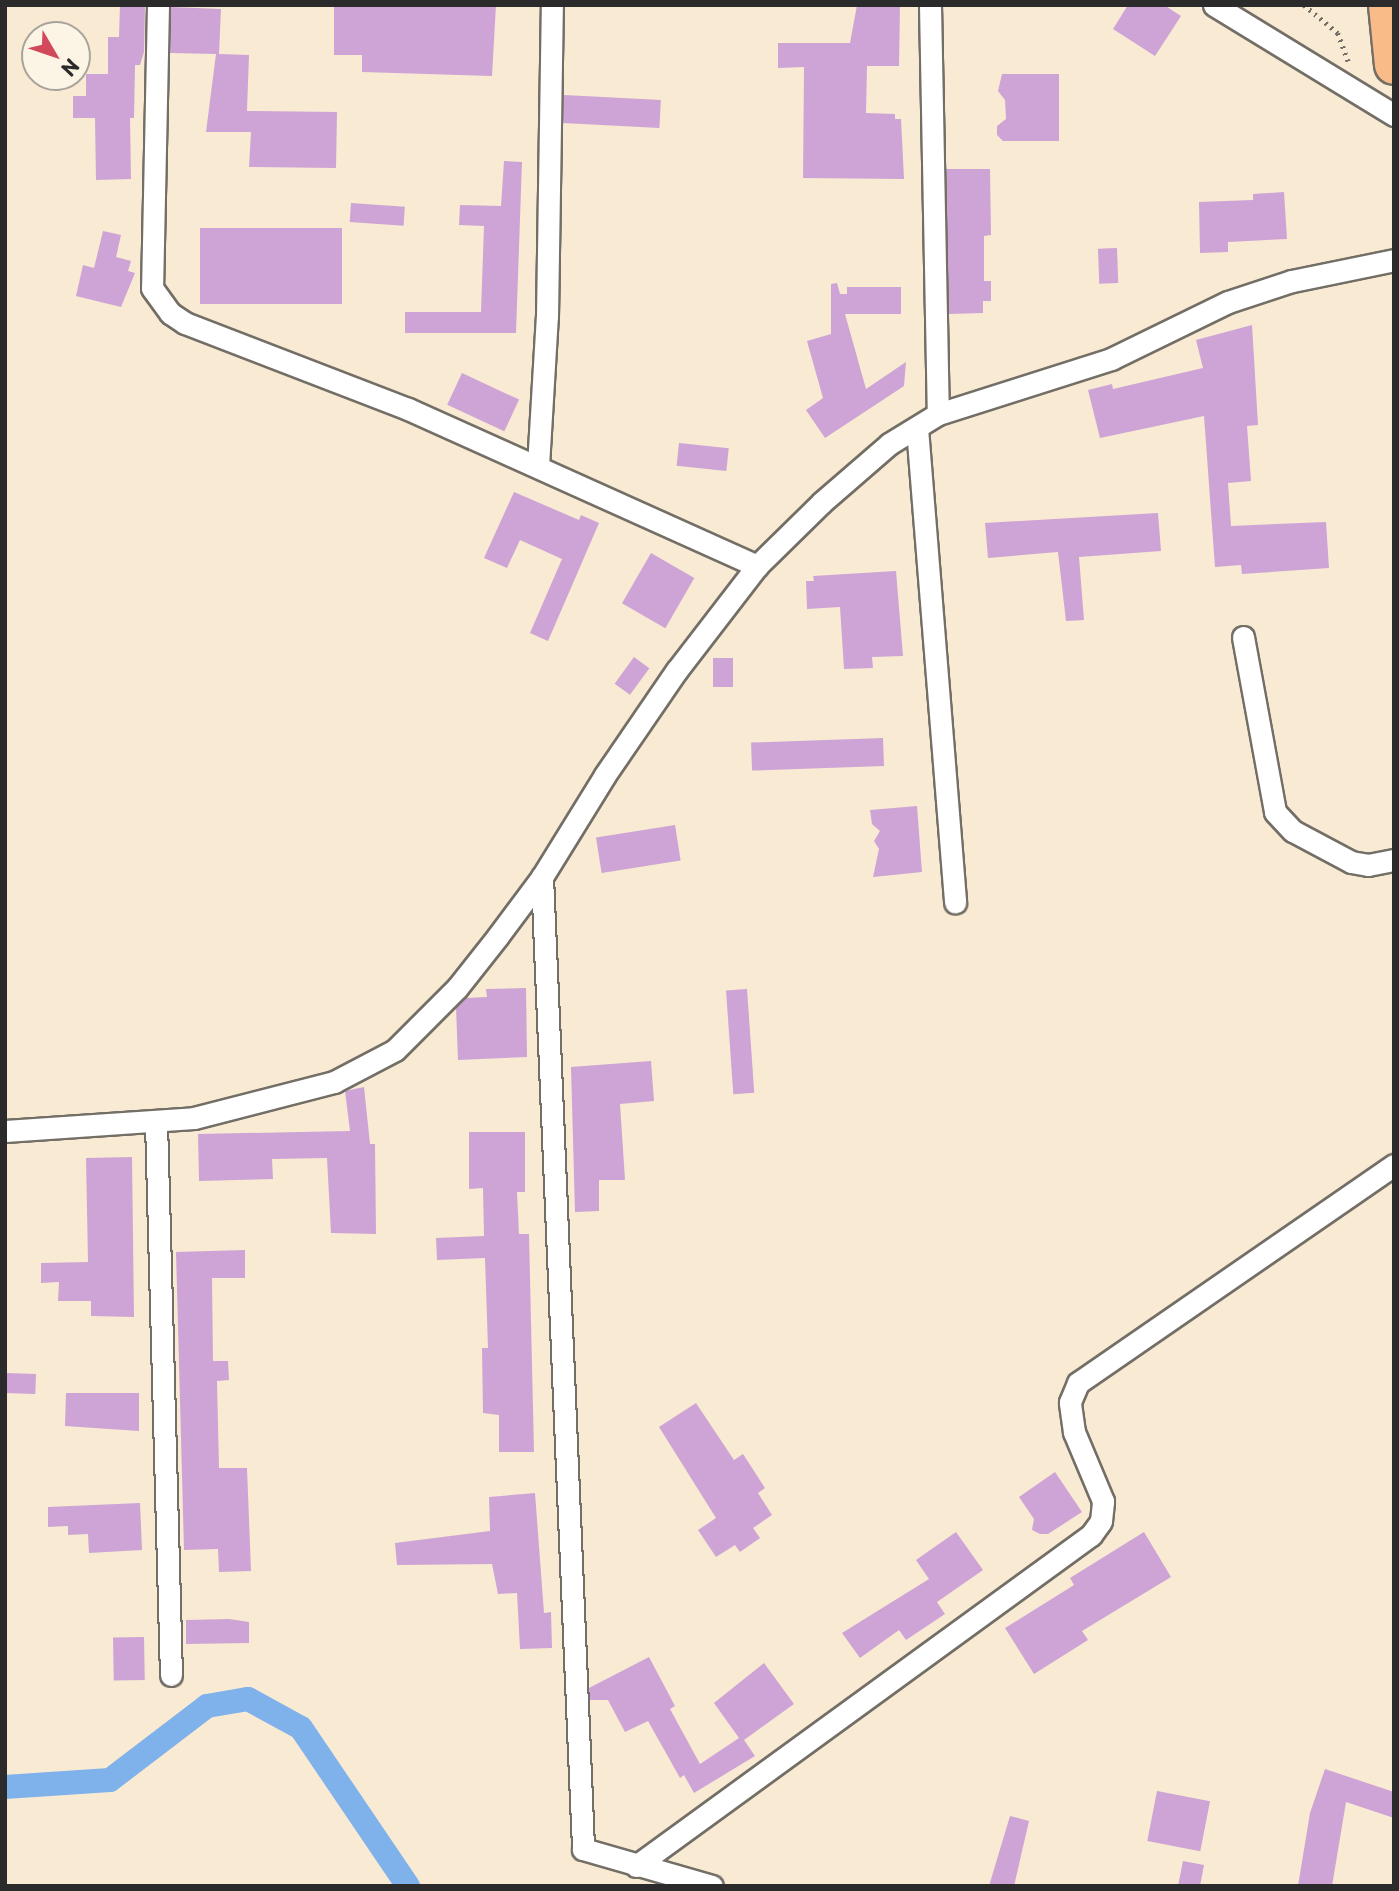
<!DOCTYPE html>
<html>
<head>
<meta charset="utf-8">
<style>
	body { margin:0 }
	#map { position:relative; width:1399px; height:1891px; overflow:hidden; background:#f8ead3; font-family:"Playpen Sans",sans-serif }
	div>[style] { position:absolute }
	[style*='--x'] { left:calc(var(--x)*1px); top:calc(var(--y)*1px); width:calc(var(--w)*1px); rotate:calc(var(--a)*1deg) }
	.canal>* { height:24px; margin:-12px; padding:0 12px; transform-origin:12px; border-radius:12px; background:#7fb1eb }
	.building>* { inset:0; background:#cda4d5; transform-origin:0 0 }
	.path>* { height:4.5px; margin-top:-2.25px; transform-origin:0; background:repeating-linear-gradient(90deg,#736e66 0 2px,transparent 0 7px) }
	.roads { filter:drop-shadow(2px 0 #736e66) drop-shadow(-2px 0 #736e66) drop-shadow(0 2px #736e66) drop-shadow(0 -2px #736e66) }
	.street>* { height:21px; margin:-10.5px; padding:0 10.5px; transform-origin:10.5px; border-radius:10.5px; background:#fff }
	.highway>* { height:38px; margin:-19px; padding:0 19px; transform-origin:19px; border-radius:19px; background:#f9bc89 }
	span { translate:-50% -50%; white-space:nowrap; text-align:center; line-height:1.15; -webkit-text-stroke:7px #fcf5e5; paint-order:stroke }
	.frame { position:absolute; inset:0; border:7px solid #2b2b2b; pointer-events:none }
	.north { position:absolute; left:21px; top:21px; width:70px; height:70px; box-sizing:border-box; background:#fcf5e5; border:2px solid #a8a49b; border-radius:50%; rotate:129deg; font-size:19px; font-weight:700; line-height:28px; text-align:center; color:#2b2b2b }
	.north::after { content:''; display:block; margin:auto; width:24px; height:32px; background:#d1495b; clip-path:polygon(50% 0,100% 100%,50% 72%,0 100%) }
</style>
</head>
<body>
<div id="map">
	<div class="canal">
		<div style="--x:5;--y:1787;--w:105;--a:-3.8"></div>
		<div style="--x:110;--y:1780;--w:122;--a:-37.3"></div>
		<div style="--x:207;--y:1706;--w:42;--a:-9.7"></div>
		<div style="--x:248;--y:1699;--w:60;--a:28.7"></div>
		<div style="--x:301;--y:1728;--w:191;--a:55.9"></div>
	</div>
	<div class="building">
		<div style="clip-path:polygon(120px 5px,145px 6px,144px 52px,140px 65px,135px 65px,134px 118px,130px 118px,131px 179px,96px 180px,95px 118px,73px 118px,73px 96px,86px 96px,86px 74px,108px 74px,108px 37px,119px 37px)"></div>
		<div style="clip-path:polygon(334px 5px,496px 5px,492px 76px,362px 72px,362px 55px,334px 55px)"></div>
		<div style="clip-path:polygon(857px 5px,900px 5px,899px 66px,867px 66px,866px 113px,895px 114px,895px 119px,901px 119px,904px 179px,803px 178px,804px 67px,778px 68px,778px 43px,850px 43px)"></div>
		<div style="clip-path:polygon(1128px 5px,1164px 5px,1181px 16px,1155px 56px,1113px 29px)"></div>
		<div style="clip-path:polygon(171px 7px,221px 9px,219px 54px,249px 55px,247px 111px,337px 112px,336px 168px,249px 167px,251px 132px,206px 132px,216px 54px,170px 53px)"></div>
		<div style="clip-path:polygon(1002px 74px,1059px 74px,1059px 141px,1003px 141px,997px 135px,997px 126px,1006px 119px,1005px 100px,998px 91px)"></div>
		<div style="left:564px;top:95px;width:97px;height:28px;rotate:3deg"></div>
		<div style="clip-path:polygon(504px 161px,522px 162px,516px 333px,405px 333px,405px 312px,481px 312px,484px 226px,459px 225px,460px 205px,501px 206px)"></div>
		<div style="clip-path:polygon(946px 169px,990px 169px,991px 235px,984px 236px,984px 281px,991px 281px,991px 301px,983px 301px,983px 313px,949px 314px)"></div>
		<div style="clip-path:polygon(1284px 192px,1287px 239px,1228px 242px,1228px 252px,1200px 253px,1199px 202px,1253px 200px,1253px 194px)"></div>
		<div style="left:351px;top:203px;width:54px;height:19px;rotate:4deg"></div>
		<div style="left:200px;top:228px;width:142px;height:76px"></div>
		<div style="clip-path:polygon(103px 231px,121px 235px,116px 257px,131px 261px,128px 271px,135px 273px,121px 307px,76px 296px,83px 265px,94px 268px)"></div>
		<div style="left:1117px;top:248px;width:35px;height:19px;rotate:88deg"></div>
		<div style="clip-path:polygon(837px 283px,840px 294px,847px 294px,847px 287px,901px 287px,901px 314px,845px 314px,866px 389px,906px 362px,904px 386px,825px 438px,806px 410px,823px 398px,807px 341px,831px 334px,831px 284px)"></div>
		<div style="clip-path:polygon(1252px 325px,1258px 425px,1247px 426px,1251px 481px,1228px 483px,1231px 526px,1326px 522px,1329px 568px,1242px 574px,1241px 565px,1215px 567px,1204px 416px,1100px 438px,1088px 390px,1112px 384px,1113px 389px,1203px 368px,1196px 340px)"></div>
		<div style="left:462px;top:373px;width:63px;height:35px;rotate:25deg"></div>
		<div style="left:679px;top:443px;width:50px;height:23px;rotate:6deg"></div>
		<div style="clip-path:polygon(514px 492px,579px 520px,581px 515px,599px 523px,548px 641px,530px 633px,562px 559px,520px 540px,507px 568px,484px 558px)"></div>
		<div style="clip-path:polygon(1158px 513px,1161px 551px,1079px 557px,1084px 620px,1066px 621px,1058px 552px,988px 558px,985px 523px)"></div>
		<div style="left:651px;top:553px;width:50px;height:58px;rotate:30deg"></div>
		<div style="clip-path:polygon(896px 571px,903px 656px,872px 657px,873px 668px,844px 669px,840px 607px,807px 609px,806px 581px,814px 581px,813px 576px)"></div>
		<div style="left:634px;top:657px;width:19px;height:33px;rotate:36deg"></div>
		<div style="left:733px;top:658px;width:29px;height:20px;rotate:90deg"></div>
		<div style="left:883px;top:738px;width:28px;height:132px;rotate:88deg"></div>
		<div style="clip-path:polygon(917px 806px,922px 872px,873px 877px,879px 849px,874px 841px,880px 831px,872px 824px,870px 810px)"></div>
		<div style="left:675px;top:825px;width:36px;height:80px;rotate:81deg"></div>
		<div style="clip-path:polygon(526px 988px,527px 1057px,458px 1060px,456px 1007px,466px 998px,487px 997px,486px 989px)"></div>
		<div style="left:747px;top:989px;width:104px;height:21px;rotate:86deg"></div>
		<div style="clip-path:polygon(651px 1061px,654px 1101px,620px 1104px,625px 1180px,599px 1180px,599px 1211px,575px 1212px,571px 1067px)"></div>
		<div style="clip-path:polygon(364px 1087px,370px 1144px,375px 1144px,376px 1234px,331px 1233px,327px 1158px,272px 1159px,273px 1179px,199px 1181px,198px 1134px,350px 1131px,345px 1091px)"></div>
		<div style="clip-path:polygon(469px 1132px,525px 1132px,525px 1192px,517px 1192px,519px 1234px,529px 1234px,534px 1452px,499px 1452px,499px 1415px,483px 1413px,482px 1348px,488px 1348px,485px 1258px,437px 1260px,436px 1238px,484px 1236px,483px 1188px,469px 1189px)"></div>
		<div style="clip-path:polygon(132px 1157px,134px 1317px,91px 1316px,91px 1301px,58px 1301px,59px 1282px,41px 1283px,41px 1263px,88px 1262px,86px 1158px)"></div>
		<div style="clip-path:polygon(245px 1250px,245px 1278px,212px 1278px,213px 1361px,228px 1361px,229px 1380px,217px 1381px,219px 1468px,247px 1468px,251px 1571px,219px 1572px,218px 1549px,184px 1550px,176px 1252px)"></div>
		<div style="left:5px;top:1373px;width:31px;height:20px;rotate:2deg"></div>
		<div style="clip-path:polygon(66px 1393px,139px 1393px,139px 1431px,65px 1426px)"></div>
		<div style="clip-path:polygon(696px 1403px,734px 1460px,743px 1454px,765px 1488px,758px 1493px,772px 1515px,753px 1528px,760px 1538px,740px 1552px,735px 1545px,716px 1557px,698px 1530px,716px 1518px,659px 1427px)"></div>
		<div style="clip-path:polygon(1055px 1472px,1082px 1512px,1048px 1534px,1040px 1534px,1032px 1530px,1034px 1519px,1019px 1497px)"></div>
		<div style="clip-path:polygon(535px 1493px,544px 1613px,551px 1612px,552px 1648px,520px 1649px,517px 1593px,498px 1594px,492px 1564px,397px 1565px,395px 1543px,490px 1531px,489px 1497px)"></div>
		<div style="clip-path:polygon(140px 1503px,142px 1550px,89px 1553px,88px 1534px,68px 1535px,68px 1526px,48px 1527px,48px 1507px)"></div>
		<div style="clip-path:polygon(956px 1532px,983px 1570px,937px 1602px,945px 1614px,906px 1640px,899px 1630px,860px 1658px,842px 1633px,929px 1579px,916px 1560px)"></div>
		<div style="clip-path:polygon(1144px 1532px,1171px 1577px,1082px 1631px,1088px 1640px,1034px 1674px,1005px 1628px,1074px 1585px,1070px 1578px)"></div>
		<div style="clip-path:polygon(229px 1619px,249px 1622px,249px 1643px,186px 1644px,186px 1620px)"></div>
		<div style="left:144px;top:1637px;width:43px;height:31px;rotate:89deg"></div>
		<div style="clip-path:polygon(649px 1657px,675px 1706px,670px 1709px,700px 1764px,739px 1738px,714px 1703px,764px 1663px,794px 1704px,744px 1740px,755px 1756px,694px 1793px,684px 1775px,680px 1778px,648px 1721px,625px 1732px,608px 1700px,590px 1700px,589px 1688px)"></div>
		<div style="clip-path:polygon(1325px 1769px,1394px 1792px,1394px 1818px,1346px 1802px,1332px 1886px,1298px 1886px,1310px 1813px)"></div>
		<div style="left:1157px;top:1791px;width:54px;height:51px;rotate:11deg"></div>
		<div style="clip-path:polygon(1010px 1816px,1029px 1821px,1014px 1886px,989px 1886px)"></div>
		<div style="clip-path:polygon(1183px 1861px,1204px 1865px,1200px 1886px,1178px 1886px)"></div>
	</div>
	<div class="path">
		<div style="--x:1304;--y:5;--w:44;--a:39.5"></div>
		<div style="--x:1338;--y:33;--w:32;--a:70"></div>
	</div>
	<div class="roads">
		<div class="street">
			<div style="--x:158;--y:5;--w:283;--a:91.2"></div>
			<div style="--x:152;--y:288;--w:31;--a:54"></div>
			<div style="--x:170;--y:313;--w:18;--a:34"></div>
			<div style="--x:185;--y:323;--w:239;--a:21.1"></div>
			<div style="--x:408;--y:409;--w:383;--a:24.2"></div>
			<div style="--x:930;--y:5;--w:409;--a:88.9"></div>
			<div style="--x:1214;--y:5;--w:211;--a:31.4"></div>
			<div style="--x:917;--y:428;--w:476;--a:85.4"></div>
			<div style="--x:538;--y:466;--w:150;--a:-86.6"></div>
			<div style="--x:547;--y:316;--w:311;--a:-89.1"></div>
			<div style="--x:1243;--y:637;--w:178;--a:79.6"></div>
			<div style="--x:1275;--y:812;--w:26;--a:47"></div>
			<div style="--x:1293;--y:831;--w:66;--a:28.1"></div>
			<div style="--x:1351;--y:862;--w:17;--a:10"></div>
			<div style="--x:1368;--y:865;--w:26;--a:-11"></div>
			<div style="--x:542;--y:877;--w:973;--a:87.58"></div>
			<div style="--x:583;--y:1849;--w:134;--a:16"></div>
			<div style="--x:156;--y:1122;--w:553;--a:88.45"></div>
			<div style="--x:5;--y:1131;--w:189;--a:-3.9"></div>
			<div style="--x:194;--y:1118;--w:145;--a:-14.4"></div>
			<div style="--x:334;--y:1082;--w:69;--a:-27.7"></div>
			<div style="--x:395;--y:1050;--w:88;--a:-45"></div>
			<div style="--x:457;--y:988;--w:66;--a:-51.7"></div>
			<div style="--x:498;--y:936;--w:74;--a:-53.3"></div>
			<div style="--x:542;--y:877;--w:120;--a:-58.3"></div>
			<div style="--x:605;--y:775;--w:127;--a:-55.6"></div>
			<div style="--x:677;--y:670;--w:131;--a:-52.4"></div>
			<div style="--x:757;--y:566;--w:90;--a:-44.5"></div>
			<div style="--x:821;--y:503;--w:90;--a:-40.9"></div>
			<div style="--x:889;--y:444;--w:57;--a:-31.5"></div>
			<div style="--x:938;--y:414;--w:182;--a:-17.6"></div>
			<div style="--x:1111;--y:359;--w:130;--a:-26"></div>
			<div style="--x:1228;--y:302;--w:67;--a:-18.2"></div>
			<div style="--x:1292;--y:281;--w:104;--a:-11.6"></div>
			<div style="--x:636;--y:1866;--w:563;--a:-36.03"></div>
			<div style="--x:1091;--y:1535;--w:17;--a:-54"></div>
			<div style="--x:1101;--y:1521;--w:20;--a:-84"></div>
			<div style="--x:1103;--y:1501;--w:75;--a:-112.8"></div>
			<div style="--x:1074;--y:1432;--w:30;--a:-98"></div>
			<div style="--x:1070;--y:1402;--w:21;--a:-67"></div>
			<div style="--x:1078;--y:1383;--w:384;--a:-34.6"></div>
		</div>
		<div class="highway">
			<div style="--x:1388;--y:5;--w:60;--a:84.3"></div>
		</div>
	</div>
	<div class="frame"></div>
	<div class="north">N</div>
</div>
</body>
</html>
